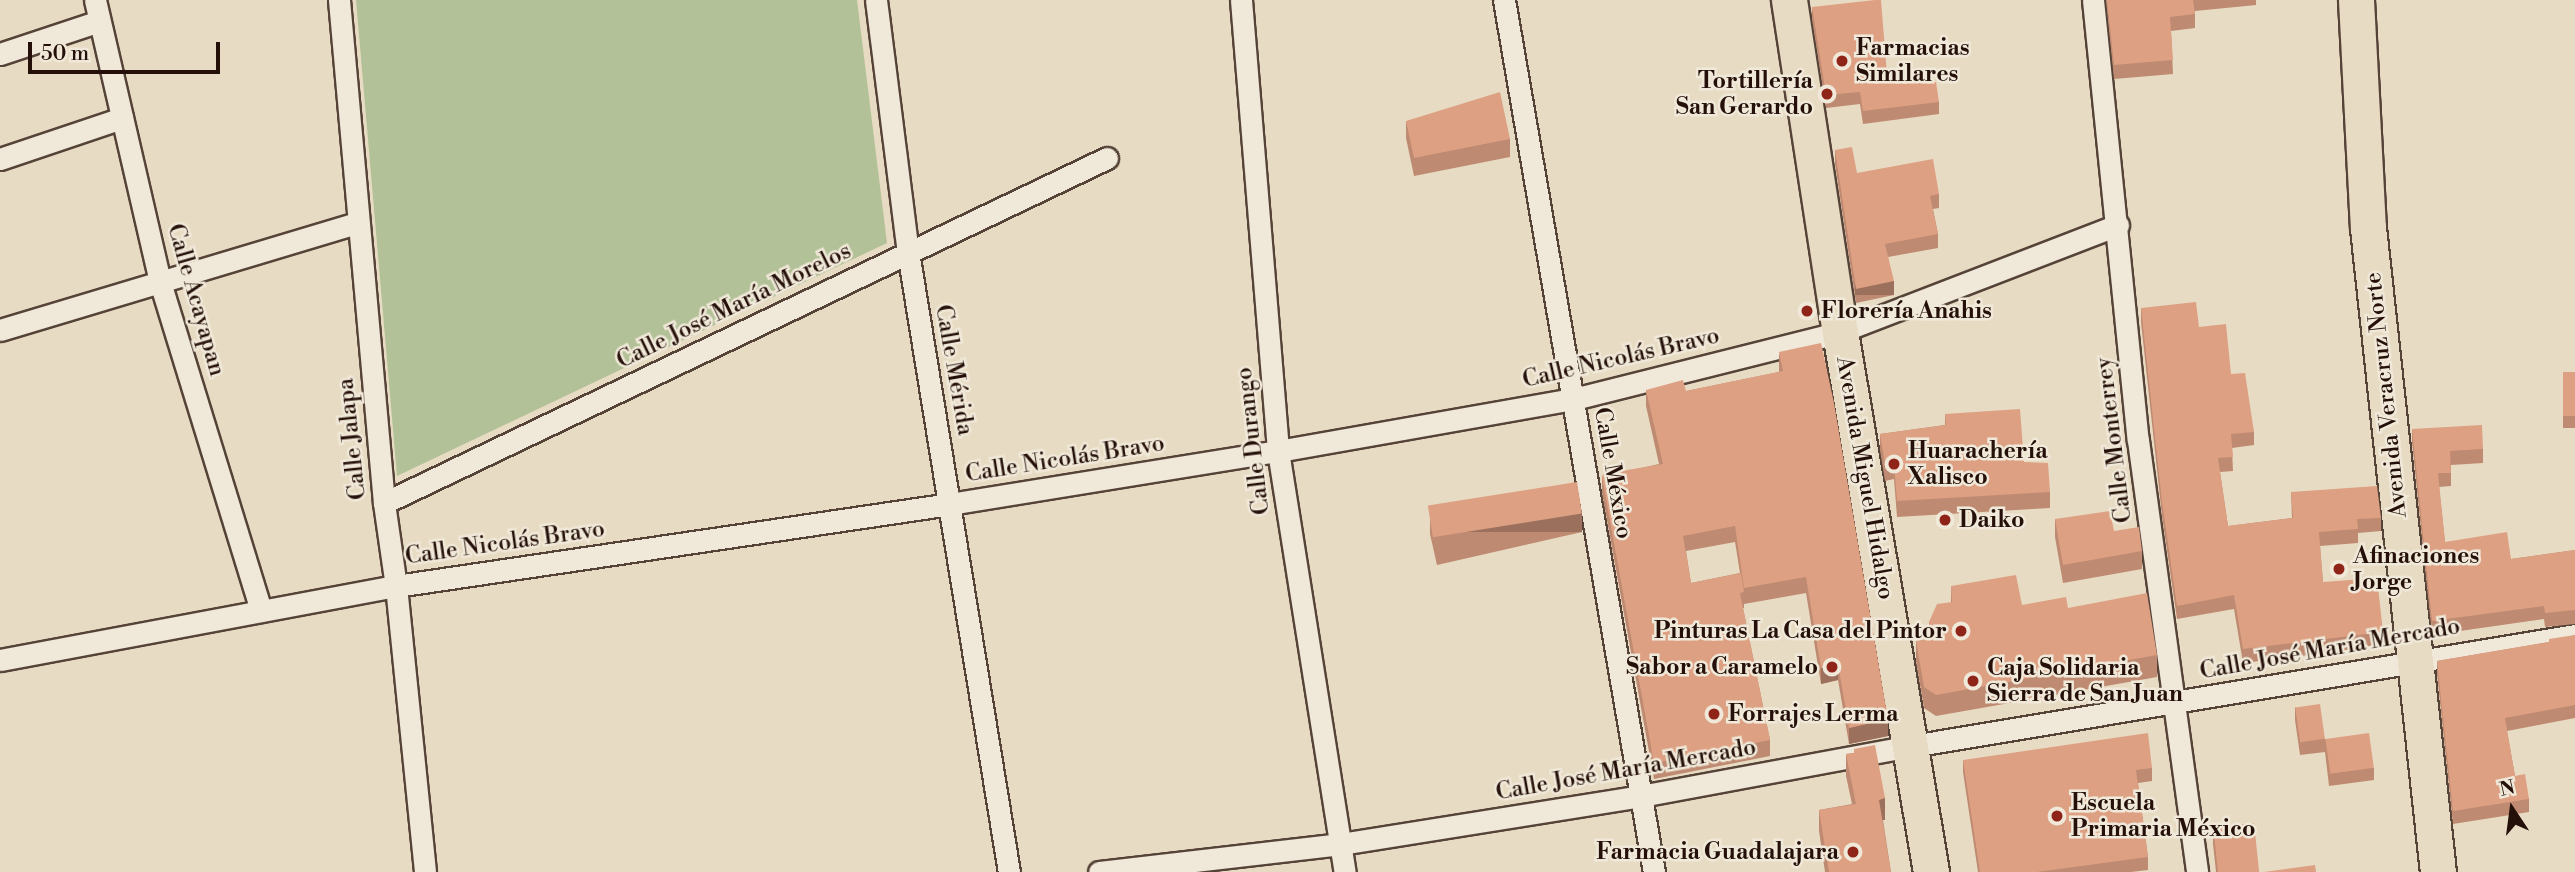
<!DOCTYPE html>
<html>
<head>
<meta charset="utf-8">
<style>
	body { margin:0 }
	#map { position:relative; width:2575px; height:872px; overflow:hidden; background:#e8dbc3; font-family:"Libre Bodoni",serif }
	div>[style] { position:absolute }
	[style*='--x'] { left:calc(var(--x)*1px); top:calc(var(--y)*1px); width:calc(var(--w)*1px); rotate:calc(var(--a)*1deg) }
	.green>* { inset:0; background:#b2c197 }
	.roads { filter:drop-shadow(2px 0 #554338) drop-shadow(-2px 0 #554338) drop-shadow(0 2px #554338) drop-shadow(0 -2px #554338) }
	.minor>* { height:21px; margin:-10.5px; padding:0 10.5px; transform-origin:10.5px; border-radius:10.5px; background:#f0e8d8 }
	.trunk>* { height:35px; margin:-17.5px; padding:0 17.5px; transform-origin:17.5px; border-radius:17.5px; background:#e8dbc3 }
	.wall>* { inset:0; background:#be8a71; transform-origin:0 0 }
	.shaded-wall>* { inset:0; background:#9b705c; transform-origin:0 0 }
	.building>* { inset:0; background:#dda083; transform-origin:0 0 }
	.dots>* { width:19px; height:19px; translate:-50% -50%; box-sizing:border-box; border:4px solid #f0e8d8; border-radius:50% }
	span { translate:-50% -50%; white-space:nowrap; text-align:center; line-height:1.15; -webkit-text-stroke:5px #f0e8d8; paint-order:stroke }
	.poi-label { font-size:23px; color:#241009; font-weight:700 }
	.left { translate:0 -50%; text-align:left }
	.right { translate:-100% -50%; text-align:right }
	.street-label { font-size:23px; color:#241009 }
	.north { position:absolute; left:2477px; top:774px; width:70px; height:70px; -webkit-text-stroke:5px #f0e8d8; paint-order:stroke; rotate:347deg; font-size:19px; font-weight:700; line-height:28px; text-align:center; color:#241009 }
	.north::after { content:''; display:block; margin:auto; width:24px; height:32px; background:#241009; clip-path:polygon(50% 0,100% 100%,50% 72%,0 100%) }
	.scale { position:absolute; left:28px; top:42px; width:192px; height:32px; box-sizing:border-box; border:4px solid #241009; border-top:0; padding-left:9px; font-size:21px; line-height:24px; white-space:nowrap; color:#241009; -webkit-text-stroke:5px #f0e8d8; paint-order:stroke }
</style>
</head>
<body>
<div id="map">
	<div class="green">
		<div style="clip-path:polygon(356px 0,857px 0,887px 243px,397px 476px)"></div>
	</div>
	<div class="roads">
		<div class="minor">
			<div style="--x:95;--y:0;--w:289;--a:77"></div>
			<div style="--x:160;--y:282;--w:344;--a:72.9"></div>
			<div style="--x:339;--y:0;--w:505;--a:84.89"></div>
			<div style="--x:384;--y:503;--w:84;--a:81.8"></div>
			<div style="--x:396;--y:586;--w:287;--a:84.2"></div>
			<div style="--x:876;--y:0;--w:254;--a:82.8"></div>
			<div style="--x:908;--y:252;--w:628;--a:80.75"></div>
			<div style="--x:1241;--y:0;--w:453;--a:85.3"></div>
			<div style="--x:1278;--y:451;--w:426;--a:81"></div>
			<div style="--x:1504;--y:0;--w:885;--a:80.24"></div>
			<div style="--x:2093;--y:0;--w:442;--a:84.2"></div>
			<div style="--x:2138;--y:440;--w:436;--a:82.2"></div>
			<div style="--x:0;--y:54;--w:104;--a:-18.4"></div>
			<div style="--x:0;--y:159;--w:129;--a:-18.6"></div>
			<div style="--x:0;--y:330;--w:373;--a:-16.7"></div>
			<div style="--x:384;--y:503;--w:801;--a:-25.51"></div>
			<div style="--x:0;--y:660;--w:403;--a:-10.6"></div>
			<div style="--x:396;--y:586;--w:560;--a:-8.42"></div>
			<div style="--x:950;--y:504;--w:332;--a:-9.2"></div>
			<div style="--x:1278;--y:451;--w:301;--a:-10"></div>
			<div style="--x:1574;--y:399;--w:274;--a:-14.1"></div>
			<div style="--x:1840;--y:332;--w:298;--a:-21.1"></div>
			<div style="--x:1099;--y:872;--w:244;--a:-6.6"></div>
			<div style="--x:1341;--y:844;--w:304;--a:-9.1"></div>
			<div style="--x:1641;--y:796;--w:276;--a:-10.5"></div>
			<div style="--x:1912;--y:746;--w:672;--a:-9.5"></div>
		</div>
		<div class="trunk">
			<div style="--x:1789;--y:0;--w:336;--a:81.3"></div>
			<div style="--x:1840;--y:332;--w:548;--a:80.43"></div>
			<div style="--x:2356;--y:0;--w:228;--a:87"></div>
			<div style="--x:2368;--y:228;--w:648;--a:83.8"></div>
		</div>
	</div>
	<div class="wall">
		<div style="clip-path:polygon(2106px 0,2256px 0,2256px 5px,2195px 11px,2195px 28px,2171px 31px,2173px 74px,2114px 79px)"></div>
		<div style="clip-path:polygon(1812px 7px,1887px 75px,1927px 84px,1939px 102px,1939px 114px,1863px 124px,1860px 104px,1826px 108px,1812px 19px)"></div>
		<div style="clip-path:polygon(1406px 121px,1510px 139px,1510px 157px,1414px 176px,1406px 138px)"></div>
		<div style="clip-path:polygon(1835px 150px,1857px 173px,1939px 194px,1939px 208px,1933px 209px,1938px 234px,1938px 248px,1888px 257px,1894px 295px,1856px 303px,1835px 164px)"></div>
		<div style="clip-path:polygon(2141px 308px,2199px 327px,2231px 374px,2254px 432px,2254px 445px,2232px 448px,2233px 471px,2220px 472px,2228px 526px,2292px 518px,2291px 492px,2381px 518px,2381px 531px,2358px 533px,2358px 543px,2320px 546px,2323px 582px,2383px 632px,2383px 646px,2243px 663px,2234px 609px,2177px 619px,2162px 516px,2141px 322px)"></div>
		<div style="clip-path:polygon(evenodd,1779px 352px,1888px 736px,1849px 744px,1838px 680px,1821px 684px,1806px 593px,1744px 604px,1744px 608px,1743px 608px,1770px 740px,1770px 756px,1654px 779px,1602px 493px,1602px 477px,1659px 464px,1646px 406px,1646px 390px,1686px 391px,1779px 372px,1779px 352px,1735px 542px,1740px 573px,1691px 583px,1686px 551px,1735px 542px)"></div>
		<div style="left:2563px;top:372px;width:12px;height:56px"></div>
		<div style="clip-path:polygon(1945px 414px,2024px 462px,2050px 492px,2050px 508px,1897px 517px,1894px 479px,1885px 481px,1880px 450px,1880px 434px,1945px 425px)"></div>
		<div style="clip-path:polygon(2412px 429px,2483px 449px,2483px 463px,2451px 465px,2451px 486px,2439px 487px,2445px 542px,2511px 559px,2575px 550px,2575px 624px,2545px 627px,2544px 619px,2432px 635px,2412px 442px)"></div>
		<div style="clip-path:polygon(1430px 516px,1582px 532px,1437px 565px,1430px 534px)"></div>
		<div style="clip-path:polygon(2055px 519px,2114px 531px,2142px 551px,2142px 569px,2063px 583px,2055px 537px)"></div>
		<div style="clip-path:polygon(1951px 586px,2022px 605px,2068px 608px,2157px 655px,2157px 677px,1936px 716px,1924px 708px,1916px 662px,1916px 641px,1929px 639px,1929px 622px,1951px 602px)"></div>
		<div style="clip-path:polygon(2575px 635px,2575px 718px,2507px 731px,2515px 776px,2529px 799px,2529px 812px,2453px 824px,2437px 674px,2437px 661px,2549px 642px)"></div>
		<div style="clip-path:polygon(2295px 707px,2325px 739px,2374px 768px,2374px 780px,2329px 786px,2325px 752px,2300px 755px,2295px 720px)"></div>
		<div style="clip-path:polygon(1854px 749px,1885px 820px,1883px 820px,1891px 872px,1825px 872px,1819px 831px,1819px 810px,1852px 804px,1846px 776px,1846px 754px,1854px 753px)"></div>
		<div style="clip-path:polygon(1963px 760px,2152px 768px,2152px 781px,2138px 783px,2148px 857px,2148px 870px,2131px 872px,1978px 872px,1963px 772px)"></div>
		<div style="clip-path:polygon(2213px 828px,2259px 872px,2216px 872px,2213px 844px)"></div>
	</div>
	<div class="shaded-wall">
		<div style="left:1894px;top:281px;width:14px;height:39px;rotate:90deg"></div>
		<div style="left:1582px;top:514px;width:18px;height:149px;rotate:90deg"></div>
		<div style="clip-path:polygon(1838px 664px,1838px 680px,1821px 684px,1821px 668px)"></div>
		<div style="clip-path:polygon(1888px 719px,1888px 736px,1849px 744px,1849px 728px)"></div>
		<div style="left:1885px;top:798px;width:22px;height:6px;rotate:90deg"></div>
	</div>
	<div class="building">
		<div style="clip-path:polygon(1875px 0,1881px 0,1887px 75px,1926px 70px,1927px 84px,1936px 82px,1939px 102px,1863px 111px,1860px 92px,1826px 95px,1812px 7px)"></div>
		<div style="clip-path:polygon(2107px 0,2193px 0,2195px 14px,2170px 17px,2173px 60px,2114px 65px)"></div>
		<div style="clip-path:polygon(1500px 92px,1510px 139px,1414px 158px,1406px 121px)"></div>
		<div style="clip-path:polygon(1852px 147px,1857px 173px,1933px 159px,1939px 194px,1930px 196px,1938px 234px,1885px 244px,1894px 281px,1856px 289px,1835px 150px)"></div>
		<div style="clip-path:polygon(2196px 302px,2199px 327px,2226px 324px,2231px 374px,2245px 373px,2254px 432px,2231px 434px,2233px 457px,2218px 458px,2228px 526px,2293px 518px,2291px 492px,2377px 486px,2381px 518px,2357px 519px,2358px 529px,2319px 532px,2323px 582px,2377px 578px,2383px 632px,2243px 649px,2234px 595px,2177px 606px,2162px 502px,2141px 308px)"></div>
		<div style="clip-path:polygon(1821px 343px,1834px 403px,1888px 719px,1849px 728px,1838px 664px,1821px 668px,1806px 577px,1744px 588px,1735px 526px,1683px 536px,1691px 583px,1741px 573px,1744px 592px,1740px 593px,1770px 740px,1654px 763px,1602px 477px,1603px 474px,1663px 464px,1646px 390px,1683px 380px,1686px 391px,1783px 371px,1779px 352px)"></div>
		<div style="left:2563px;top:372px;width:12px;height:44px"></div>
		<div style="clip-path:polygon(2020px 409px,2024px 462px,2048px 463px,2050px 492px,1897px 501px,1894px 463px,1885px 464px,1880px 434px,1946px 425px,1945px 414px)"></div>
		<div style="clip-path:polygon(2482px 425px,2483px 449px,2450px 451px,2451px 473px,2438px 473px,2445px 542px,2507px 532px,2511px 559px,2575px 550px,2575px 610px,2545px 613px,2544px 606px,2432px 621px,2412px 429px)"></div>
		<div style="left:1577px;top:482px;width:32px;height:151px;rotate:81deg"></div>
		<div style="clip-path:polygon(2110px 511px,2114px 531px,2139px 527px,2142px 551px,2063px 565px,2055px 519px)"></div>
		<div style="clip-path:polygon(2016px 575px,2022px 605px,2066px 597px,2068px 608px,2147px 593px,2157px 655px,1936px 695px,1924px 687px,1916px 641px,1934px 638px,1929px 622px,1937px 604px,1952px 602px,1951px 586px)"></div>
		<div style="clip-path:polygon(2575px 635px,2575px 705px,2505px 718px,2515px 776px,2525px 774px,2529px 799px,2453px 811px,2437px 661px,2549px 642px,2549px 639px)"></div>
		<div style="left:2320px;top:704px;width:35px;height:25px;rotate:82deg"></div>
		<div style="clip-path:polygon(2148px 733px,2152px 768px,2136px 770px,2148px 857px,2037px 872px,1980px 872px,1963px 760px)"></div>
		<div style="left:2369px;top:733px;width:35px;height:44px;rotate:82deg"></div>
		<div style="clip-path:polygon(1875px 745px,1885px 798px,1879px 800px,1891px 872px,1829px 872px,1819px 810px,1856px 804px,1846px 754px,1854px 753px,1854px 749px)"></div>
		<div style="left:2254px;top:823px;width:49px;height:41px;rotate:84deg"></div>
		<div style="clip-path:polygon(2315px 865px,2316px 872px,2264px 872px)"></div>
	</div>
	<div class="dots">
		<div style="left:1842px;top:61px;background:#8f2418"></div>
		<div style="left:1827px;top:94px;background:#8f2418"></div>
		<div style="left:1807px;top:311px;background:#8f2418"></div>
		<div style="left:1894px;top:464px;background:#8f2418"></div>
		<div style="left:1945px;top:520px;background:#8f2418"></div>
		<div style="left:2339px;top:569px;background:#8f2418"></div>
		<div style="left:1961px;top:631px;background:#8f2418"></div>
		<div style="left:1832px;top:667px;background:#8f2418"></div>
		<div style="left:1973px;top:681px;background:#8f2418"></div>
		<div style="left:1714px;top:714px;background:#8f2418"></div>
		<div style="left:2057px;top:816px;background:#8f2418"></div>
		<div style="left:1853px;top:852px;background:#8f2418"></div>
	</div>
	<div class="poi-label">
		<span class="left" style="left:1856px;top:61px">Farmacias<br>Similares</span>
		<span class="right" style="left:1813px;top:94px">Tortillería<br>San Gerardo</span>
		<span class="left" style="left:1821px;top:311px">Florería Anahis</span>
		<span class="left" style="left:1908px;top:464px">Huarachería<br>Xalisco</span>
		<span class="left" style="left:1959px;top:520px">Daiko</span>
		<span class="left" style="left:2353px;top:569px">Afinaciones<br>Jorge</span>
		<span class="right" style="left:1947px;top:631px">Pinturas La Casa del Pintor</span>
		<span class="right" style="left:1818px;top:667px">Sabor a Caramelo</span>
		<span class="left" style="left:1987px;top:681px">Caja Solidaria<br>Sierra de San Juan</span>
		<span class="left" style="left:1728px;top:714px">Forrajes Lerma</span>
		<span class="left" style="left:2071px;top:816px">Escuela<br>Primaria México</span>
		<span class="right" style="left:1839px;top:852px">Farmacia Guadalajara</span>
	</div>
	<div class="street-label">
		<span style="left:196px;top:300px;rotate:74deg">Calle Acayapan</span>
		<span style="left:734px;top:306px;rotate:-26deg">Calle José María Morelos</span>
		<span style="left:1621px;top:358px;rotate:-13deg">Calle Nicolás Bravo</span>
		<span style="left:954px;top:370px;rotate:80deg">Calle Mérida</span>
		<span style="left:2386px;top:395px;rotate:-96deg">Avenida Veracruz Norte</span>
		<span style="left:352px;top:439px;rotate:-96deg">Calle Jalapa</span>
		<span style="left:2114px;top:440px;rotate:-97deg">Calle Monterrey</span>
		<span style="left:1253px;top:441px;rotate:-97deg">Calle Durango</span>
		<span style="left:1065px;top:459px;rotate:-9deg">Calle Nicolás Bravo</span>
		<span style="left:1613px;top:473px;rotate:80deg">Calle México</span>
		<span style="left:1865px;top:478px;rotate:80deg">Avenida Miguel Hidalgo</span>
		<span style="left:505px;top:543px;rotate:-8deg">Calle Nicolás Bravo</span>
		<span style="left:2330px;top:649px;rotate:-10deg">Calle José María Mercado</span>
		<span style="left:1626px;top:770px;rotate:-10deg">Calle José María Mercado</span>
	</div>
	<div class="north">N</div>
	<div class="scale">50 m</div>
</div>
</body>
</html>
